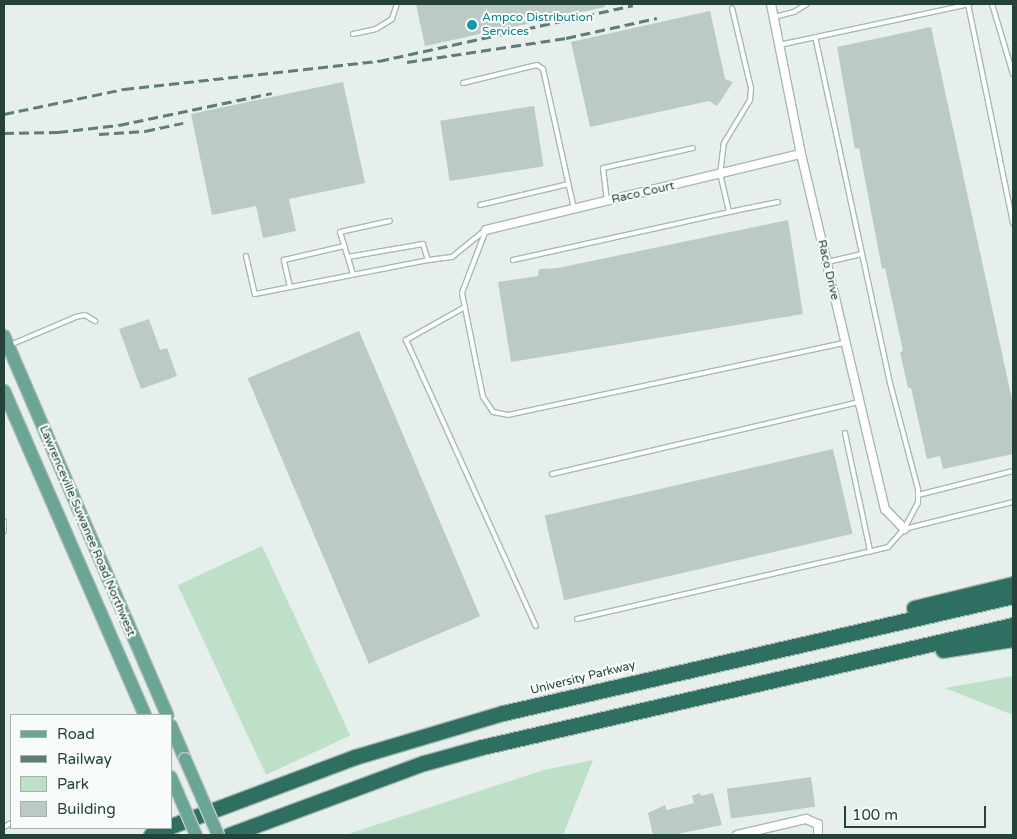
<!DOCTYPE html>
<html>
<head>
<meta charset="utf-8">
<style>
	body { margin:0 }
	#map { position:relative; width:1017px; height:839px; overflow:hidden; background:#e6efeb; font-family:"Varela Round",sans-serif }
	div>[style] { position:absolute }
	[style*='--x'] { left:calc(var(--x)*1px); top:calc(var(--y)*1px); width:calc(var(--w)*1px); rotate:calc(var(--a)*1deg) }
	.green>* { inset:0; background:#bfe0c8; transform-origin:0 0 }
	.building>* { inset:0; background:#bbcac4; transform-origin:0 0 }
	.roads { filter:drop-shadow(1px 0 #a8b8b2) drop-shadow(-1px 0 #a8b8b2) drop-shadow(0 1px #a8b8b2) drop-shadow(0 -1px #a8b8b2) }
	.lane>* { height:4px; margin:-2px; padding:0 2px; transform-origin:2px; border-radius:2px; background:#fff }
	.street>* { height:8px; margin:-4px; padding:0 4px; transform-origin:4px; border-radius:4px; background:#fff }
	.primary>* { height:12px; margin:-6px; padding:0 6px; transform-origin:6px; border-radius:6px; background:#6aa596 }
	.highway>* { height:15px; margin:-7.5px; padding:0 7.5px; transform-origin:7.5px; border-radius:7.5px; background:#2f6f62 }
	.rail>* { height:3px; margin-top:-1.5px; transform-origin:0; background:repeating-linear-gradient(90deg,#5f7d75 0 10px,transparent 0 15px) }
	.bridges { filter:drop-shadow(1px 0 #c2cac8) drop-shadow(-1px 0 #c2cac8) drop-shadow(0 1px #c2cac8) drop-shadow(0 -1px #c2cac8) }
	.primary-bridge>* { height:12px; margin:-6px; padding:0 6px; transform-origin:6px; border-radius:6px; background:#6aa596 }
	.dots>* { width:14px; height:14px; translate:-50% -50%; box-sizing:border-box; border:2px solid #f7fbf9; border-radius:50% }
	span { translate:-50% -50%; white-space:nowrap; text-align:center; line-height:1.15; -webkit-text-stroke:4.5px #f7fbf9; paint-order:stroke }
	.culture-label { font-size:12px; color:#0d838f }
	.left { translate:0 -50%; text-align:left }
	.street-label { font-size:12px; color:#24423a }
	.frame { position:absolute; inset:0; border:5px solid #24423a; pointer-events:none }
	.legend { position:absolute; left:10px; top:714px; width:162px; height:115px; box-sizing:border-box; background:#f7fbf9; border:1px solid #a3b1ad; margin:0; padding:6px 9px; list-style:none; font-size:15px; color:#24423a }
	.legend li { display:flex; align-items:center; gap:10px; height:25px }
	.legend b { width:25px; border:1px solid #a3b1ad }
	.scale { position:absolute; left:844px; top:806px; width:142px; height:22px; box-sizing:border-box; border:2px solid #24423a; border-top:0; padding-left:6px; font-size:15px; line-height:18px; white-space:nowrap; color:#24423a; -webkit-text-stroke:4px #f7fbf9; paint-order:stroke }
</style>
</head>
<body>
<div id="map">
	<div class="green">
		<div style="left:262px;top:546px;width:209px;height:93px;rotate:65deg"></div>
		<div style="clip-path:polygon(1013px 676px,1013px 715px,945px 688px)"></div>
		<div style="clip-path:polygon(593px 760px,563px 835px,345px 835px,544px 770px)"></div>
	</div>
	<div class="building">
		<div style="clip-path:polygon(416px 4px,605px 4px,605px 7px,425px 46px)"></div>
		<div style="clip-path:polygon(710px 11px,725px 79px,733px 82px,717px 106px,709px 101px,590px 127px,571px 42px)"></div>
		<div style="clip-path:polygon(931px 27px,1013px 404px,1013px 454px,943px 469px,940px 456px,927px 459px,911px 388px,908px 388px,900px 352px,903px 351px,885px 268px,882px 269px,859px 148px,855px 149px,837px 47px)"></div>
		<div style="clip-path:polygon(343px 82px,365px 183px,289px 199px,296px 231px,263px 238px,256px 206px,212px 215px,191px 114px)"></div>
		<div style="left:534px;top:106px;width:61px;height:95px;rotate:81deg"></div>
		<div style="clip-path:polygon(788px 220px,803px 314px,511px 362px,498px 282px,538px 276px,539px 269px,558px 268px)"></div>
		<div style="clip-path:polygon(149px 319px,160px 350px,167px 348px,177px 376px,141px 389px,119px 329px)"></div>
		<div style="left:359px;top:331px;width:310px;height:121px;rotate:67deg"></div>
		<div style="left:833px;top:449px;width:87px;height:296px;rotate:77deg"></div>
		<div style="left:811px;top:777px;width:30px;height:85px;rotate:82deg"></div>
		<div style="clip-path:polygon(700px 793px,701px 796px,713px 793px,722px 825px,672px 835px,653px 835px,648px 813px,665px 805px,667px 810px,694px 803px,692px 796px)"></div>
	</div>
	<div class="roads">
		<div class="lane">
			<div style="--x:968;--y:4;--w:224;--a:78.4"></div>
			<div style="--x:992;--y:4;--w:73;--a:73.3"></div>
			<div style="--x:774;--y:17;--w:21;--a:-14"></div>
			<div style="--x:794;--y:12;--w:15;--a:-32"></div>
			<div style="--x:353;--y:34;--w:24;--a:-12"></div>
			<div style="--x:376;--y:29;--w:19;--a:-32"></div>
			<div style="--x:392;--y:19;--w:16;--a:-72"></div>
			<div style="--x:779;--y:45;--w:195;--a:-12.1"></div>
			<div style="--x:463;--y:83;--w:76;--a:-13.7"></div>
			<div style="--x:537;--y:65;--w:7;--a:34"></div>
			<div style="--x:543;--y:69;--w:143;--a:77.5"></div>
			<div style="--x:607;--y:201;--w:33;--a:-97"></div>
			<div style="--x:603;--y:168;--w:92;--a:-12.5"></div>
			<div style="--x:480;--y:205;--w:91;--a:-13.3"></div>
			<div style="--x:729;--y:212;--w:50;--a:-11.5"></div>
			<div style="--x:486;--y:230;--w:67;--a:110.9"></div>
			<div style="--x:462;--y:293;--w:106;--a:78.6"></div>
			<div style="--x:483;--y:397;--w:18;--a:56"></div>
			<div style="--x:493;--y:412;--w:15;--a:11"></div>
			<div style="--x:508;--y:415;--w:345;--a:-12.1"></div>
			<div style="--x:246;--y:256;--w:39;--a:77"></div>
			<div style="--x:255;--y:294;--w:176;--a:-11.1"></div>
			<div style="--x:348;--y:257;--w:76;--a:-9.8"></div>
			<div style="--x:423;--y:244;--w:17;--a:73"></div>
			<div style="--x:428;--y:260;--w:24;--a:-7"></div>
			<div style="--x:452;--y:257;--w:41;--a:-39.1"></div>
			<div style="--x:513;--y:260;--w:221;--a:-12.5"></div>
			<div style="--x:729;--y:212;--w:39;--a:-103"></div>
			<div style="--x:720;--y:174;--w:31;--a:-83"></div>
			<div style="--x:724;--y:143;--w:50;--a:-58.8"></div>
			<div style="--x:750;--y:100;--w:12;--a:-85"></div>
			<div style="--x:751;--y:88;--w:82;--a:-103.4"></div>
			<div style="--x:827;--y:262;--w:35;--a:-13"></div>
			<div style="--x:353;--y:274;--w:44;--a:-107.2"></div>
			<div style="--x:340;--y:232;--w:51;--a:-12.4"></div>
			<div style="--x:290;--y:287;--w:28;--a:-103"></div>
			<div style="--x:284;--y:260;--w:62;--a:-13.1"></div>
			<div style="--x:465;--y:307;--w:68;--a:150.8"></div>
			<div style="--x:406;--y:340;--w:314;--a:65.6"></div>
			<div style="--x:10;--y:345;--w:72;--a:-23"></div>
			<div style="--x:76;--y:317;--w:9;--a:-13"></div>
			<div style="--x:85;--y:315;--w:12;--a:31"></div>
			<div style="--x:845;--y:433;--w:121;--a:78"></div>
			<div style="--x:552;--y:474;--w:315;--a:-13.2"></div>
			<div style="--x:918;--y:495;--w:98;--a:-14.2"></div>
			<div style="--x:4;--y:521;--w:10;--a:90"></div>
			<div style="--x:904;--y:529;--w:112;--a:-13.9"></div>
			<div style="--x:577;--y:619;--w:319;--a:-13"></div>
			<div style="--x:888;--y:547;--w:24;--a:-48"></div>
			<div style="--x:904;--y:529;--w:30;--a:-62"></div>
			<div style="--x:918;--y:503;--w:14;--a:-90"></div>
			<div style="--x:918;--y:489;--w:110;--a:-104.8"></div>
			<div style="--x:890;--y:383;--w:354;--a:-102.2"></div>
			<div style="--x:4;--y:827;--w:8;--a:-30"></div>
		</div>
		<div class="street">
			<div style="--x:771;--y:4;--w:153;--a:78.7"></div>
			<div style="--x:801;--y:154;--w:365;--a:76.7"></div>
			<div style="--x:885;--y:509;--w:28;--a:46"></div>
			<div style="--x:486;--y:230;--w:324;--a:-13.6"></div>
			<div style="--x:737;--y:835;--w:71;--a:-13.1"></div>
			<div style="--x:806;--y:819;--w:13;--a:23"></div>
			<div style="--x:818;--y:824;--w:11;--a:90"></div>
		</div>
		<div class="primary">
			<div style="--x:4;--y:336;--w:413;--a:66.7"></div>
			<div style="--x:4;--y:391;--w:353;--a:66.5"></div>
			<div style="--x:171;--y:726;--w:36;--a:67"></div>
		</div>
		<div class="highway">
			<div style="--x:914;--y:608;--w:102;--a:-13.6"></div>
			<div style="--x:943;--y:650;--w:71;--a:-8.9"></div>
			<div style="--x:171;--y:826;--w:197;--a:-20.6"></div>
			<div style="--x:355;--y:757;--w:154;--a:-16.6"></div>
			<div style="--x:503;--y:713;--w:523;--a:-12.92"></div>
			<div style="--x:151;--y:835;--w:18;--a:-22"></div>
			<div style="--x:229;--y:835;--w:208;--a:-20.3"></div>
			<div style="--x:424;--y:763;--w:60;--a:-15.4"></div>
			<div style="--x:482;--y:747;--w:545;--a:-12.94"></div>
		</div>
	</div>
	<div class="rail">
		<div style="--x:407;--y:62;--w:161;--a:-8.6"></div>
		<div style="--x:566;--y:38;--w:93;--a:-12.4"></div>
		<div style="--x:4;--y:114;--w:123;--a:-11.8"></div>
		<div style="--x:124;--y:89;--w:257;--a:-6.3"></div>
		<div style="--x:379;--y:61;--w:260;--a:-12.4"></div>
		<div style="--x:4;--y:133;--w:54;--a:-1.1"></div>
		<div style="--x:58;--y:132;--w:61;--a:-6.5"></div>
		<div style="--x:119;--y:125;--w:156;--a:-11.8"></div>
		<div style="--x:99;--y:134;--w:46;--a:-3.7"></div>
		<div style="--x:145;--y:131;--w:39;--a:-12"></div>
	</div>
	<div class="bridges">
		<div class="primary-bridge">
			<div style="--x:185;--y:759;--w:83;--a:66.5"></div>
			<div style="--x:171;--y:777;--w:63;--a:66.7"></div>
		</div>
	</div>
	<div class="dots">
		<div style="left:472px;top:25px;background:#0f9aa8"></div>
	</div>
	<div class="culture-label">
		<span class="left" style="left:482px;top:25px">Ampco Distribution<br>Services</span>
	</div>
	<div class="street-label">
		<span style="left:643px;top:193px;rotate:-13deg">Raco Court</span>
		<span style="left:828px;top:270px;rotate:77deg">Raco Drive</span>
		<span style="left:87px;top:531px;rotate:67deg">Lawrenceville Suwanee Road Northwest</span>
		<span style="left:583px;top:678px;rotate:-14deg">University Parkway</span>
	</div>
	<div class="frame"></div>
	<ul class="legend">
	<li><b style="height:6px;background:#6aa596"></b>Road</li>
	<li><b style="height:6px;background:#5f7d75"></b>Railway</li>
	<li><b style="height:14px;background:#bfe0c8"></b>Park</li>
	<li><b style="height:14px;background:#bbcac4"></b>Building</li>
	</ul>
	<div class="scale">100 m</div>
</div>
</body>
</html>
